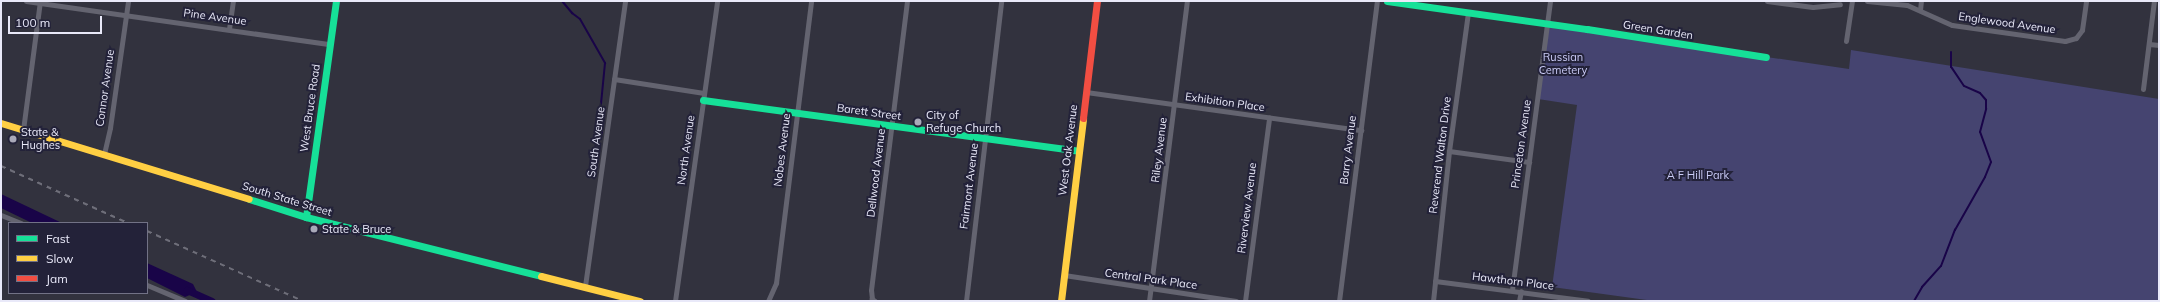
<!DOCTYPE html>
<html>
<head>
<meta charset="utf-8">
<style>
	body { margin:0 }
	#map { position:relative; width:2160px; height:302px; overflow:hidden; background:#32323e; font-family:Mulish,sans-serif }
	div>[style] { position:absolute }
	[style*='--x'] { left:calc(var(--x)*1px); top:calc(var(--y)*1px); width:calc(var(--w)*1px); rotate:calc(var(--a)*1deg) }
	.green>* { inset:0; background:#454470 }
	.water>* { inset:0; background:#190448 }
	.stream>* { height:2px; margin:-1px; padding:0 1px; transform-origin:1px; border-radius:1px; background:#190448 }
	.canal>* { height:7px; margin:-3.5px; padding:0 3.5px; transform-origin:3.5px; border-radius:3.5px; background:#190448 }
	.street>* { height:5px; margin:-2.5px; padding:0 2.5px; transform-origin:2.5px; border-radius:2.5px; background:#646470 }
	.fast>* { height:7px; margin:-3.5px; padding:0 3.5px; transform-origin:3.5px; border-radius:3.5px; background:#16e098 }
	.slow>* { height:7px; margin:-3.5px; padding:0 3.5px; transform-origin:3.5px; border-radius:3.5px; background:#ffcf43 }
	.jam>* { height:7px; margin:-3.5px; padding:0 3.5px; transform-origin:3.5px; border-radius:3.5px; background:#f24e42 }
	.rail>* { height:2px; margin-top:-1px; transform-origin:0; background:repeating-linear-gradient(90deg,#6e6e79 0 5px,transparent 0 10px) }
	.dots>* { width:11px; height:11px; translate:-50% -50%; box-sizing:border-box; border:2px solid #232239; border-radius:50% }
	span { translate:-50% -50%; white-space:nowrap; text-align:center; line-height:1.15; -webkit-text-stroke:4px #232239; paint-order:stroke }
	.street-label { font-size:11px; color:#e9e9f9 }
	.park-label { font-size:11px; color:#cbccf7 }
	.poi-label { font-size:11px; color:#e9e9f9 }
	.left { translate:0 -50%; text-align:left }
	.frame { position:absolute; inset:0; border:2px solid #e9e9f9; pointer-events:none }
	.legend { position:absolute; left:8px; top:222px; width:140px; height:72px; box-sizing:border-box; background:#232239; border:1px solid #727286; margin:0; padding:5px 7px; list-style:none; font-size:12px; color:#e9e9f9 }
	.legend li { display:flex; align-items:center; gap:8px; height:20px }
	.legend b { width:20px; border:1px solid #727286 }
	.scale { position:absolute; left:8px; top:16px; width:94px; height:18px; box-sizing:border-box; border:2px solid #e9e9f9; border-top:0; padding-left:5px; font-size:12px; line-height:14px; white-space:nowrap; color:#e9e9f9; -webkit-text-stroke:3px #232239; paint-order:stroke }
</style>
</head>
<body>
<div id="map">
	<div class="green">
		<div style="clip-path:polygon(1549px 25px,1849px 69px,1851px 50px,2159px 99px,2159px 301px,1654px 301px,1552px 287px,1577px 105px,1538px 99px)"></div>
	</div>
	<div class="water">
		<div style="clip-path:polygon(1px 194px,62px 223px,32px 223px,1px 208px)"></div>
		<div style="clip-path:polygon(147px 263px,193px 284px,197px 292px,185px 297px,147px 278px)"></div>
	</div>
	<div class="stream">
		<div style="--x:562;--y:1;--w:16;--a:50"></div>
		<div style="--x:572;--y:13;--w:10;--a:37"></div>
		<div style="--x:580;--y:19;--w:51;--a:60.4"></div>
		<div style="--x:605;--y:63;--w:61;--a:95.6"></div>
		<div style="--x:601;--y:131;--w:2;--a:63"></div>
		<div style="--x:1914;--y:301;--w:16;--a:-60"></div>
		<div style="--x:1922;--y:287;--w:28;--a:-48"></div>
		<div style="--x:1941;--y:266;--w:39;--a:-69"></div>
		<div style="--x:1955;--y:230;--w:61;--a:-60.5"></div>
		<div style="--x:1985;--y:177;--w:16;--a:-68"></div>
		<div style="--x:1991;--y:162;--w:32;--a:-110"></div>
		<div style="--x:1980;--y:132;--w:24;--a:-75"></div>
		<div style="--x:1986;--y:109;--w:9;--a:-90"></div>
		<div style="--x:1986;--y:100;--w:9;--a:-131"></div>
		<div style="--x:1980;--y:93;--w:17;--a:-156"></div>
		<div style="--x:1964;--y:86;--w:23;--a:-124"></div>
		<div style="--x:1951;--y:67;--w:15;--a:-90"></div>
	</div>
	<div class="canal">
		<div style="--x:187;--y:290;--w:27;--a:24"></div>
	</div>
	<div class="street">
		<div style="--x:26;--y:1;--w:307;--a:8.1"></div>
		<div style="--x:1767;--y:1;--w:46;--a:7.4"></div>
		<div style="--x:1813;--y:7;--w:27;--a:-6"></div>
		<div style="--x:1867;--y:1;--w:40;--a:5.7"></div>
		<div style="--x:1907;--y:5;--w:49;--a:24"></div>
		<div style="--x:1952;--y:25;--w:114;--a:8.1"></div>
		<div style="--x:2065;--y:41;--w:11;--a:-15"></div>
		<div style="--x:2076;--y:38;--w:10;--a:-53"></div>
		<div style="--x:2082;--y:30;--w:29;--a:-82"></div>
		<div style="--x:1920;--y:10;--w:9;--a:-84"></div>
		<div style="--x:229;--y:29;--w:28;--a:-82"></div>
		<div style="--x:1846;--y:41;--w:40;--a:-81.5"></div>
		<div style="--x:2149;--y:44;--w:10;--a:6"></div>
		<div style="--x:614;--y:79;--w:91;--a:8.8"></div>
		<div style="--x:2143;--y:89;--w:89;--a:-82.9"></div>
		<div style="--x:1086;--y:92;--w:278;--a:7.9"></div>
		<div style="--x:23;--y:130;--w:130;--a:-82.5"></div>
		<div style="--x:1449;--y:151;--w:81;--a:7.8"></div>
		<div style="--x:104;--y:154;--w:27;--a:-77"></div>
		<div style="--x:110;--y:128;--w:128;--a:-81.9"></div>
		<div style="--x:1;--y:215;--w:22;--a:22"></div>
		<div style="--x:1064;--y:275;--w:174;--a:8.6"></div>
		<div style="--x:1435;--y:281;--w:154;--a:7.4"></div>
		<div style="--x:147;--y:285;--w:41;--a:22.8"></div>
		<div style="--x:585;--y:286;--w:288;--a:-82"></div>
		<div style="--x:1512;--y:290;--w:291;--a:-82.5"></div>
		<div style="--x:675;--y:301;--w:303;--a:-82"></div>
		<div style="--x:768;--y:301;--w:20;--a:-66"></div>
		<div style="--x:776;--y:283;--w:284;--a:-82.9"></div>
		<div style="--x:875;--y:301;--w:4;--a:-146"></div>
		<div style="--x:872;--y:299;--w:9;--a:-96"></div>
		<div style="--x:871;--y:290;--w:291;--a:-82.9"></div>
		<div style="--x:966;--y:301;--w:302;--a:-83.3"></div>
		<div style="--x:1149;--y:301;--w:302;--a:-82.8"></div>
		<div style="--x:1245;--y:301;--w:185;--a:-82.5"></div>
		<div style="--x:1339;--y:301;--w:302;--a:-82.8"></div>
		<div style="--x:1433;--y:301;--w:151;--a:-83.9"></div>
		<div style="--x:1449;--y:151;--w:140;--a:-82.2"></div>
		<div style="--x:1519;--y:301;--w:10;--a:-79"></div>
	</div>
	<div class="fast">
		<div style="--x:1387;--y:1;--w:202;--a:8"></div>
		<div style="--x:1587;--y:29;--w:181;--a:8.9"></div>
		<div style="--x:703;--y:100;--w:379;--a:7.7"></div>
		<div style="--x:249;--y:199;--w:60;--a:17.5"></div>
		<div style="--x:306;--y:217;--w:242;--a:14.1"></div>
		<div style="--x:306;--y:217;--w:218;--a:-82.1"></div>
	</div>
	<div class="slow">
		<div style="--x:1;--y:123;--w:259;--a:17"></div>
		<div style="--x:541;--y:276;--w:102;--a:14.2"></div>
		<div style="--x:1061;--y:301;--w:184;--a:-83.1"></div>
	</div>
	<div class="jam">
		<div style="--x:1083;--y:118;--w:118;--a:-83.2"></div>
	</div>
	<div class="rail">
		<div style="--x:1;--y:166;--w:139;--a:24.2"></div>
		<div style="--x:147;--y:231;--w:171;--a:24.2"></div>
	</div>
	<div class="dots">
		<div style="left:918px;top:122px;background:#a9a9b8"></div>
		<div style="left:13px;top:139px;background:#a9a9b8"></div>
		<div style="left:314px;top:229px;background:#a9a9b8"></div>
	</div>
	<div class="street-label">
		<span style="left:215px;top:17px;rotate:8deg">Pine Avenue</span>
		<span style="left:2007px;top:23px;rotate:8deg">Englewood Avenue</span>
		<span style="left:1658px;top:30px;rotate:9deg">Green Garden</span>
		<span style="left:105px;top:88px;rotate:-82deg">Connor Avenue</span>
		<span style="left:1225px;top:102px;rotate:8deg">Exhibition Place</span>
		<span style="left:310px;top:108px;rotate:-82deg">West Bruce Road</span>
		<span style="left:869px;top:112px;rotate:8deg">Barett Street</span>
		<span style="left:596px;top:142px;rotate:-82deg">South Avenue</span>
		<span style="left:1521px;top:144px;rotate:-82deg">Princeton Avenue</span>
		<span style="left:686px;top:150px;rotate:-82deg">North Avenue</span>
		<span style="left:782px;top:150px;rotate:-83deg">Nobes Avenue</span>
		<span style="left:1068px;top:150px;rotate:-83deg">West Oak Avenue</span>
		<span style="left:1159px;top:150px;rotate:-83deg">Riley Avenue</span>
		<span style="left:1348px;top:150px;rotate:-83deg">Barry Avenue</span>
		<span style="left:1440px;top:155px;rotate:-83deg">Reverend Walton Drive</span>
		<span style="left:876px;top:173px;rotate:-83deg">Dellwood Avenue</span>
		<span style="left:969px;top:186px;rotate:-83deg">Fairmont Avenue</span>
		<span style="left:287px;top:199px;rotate:17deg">South State Street</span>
		<span style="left:1247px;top:208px;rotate:-83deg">Riverview Avenue</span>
		<span style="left:1151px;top:279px;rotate:8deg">Central Park Place</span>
		<span style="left:1513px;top:281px;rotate:7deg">Hawthorn Place</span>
	</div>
	<div class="park-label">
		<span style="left:1563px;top:64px">Russian<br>Cemetery</span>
		<span style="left:1698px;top:175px">A F Hill Park</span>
	</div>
	<div class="poi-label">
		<span class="left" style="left:926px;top:122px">City of<br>Refuge Church</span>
		<span class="left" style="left:21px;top:139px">State &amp;<br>Hughes</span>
		<span class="left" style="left:322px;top:229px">State &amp; Bruce</span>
	</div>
	<div class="frame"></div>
	<ul class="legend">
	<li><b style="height:5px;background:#16e098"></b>Fast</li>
	<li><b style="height:5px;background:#ffcf43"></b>Slow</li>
	<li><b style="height:5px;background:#f24e42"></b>Jam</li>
	</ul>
	<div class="scale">100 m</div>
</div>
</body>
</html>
